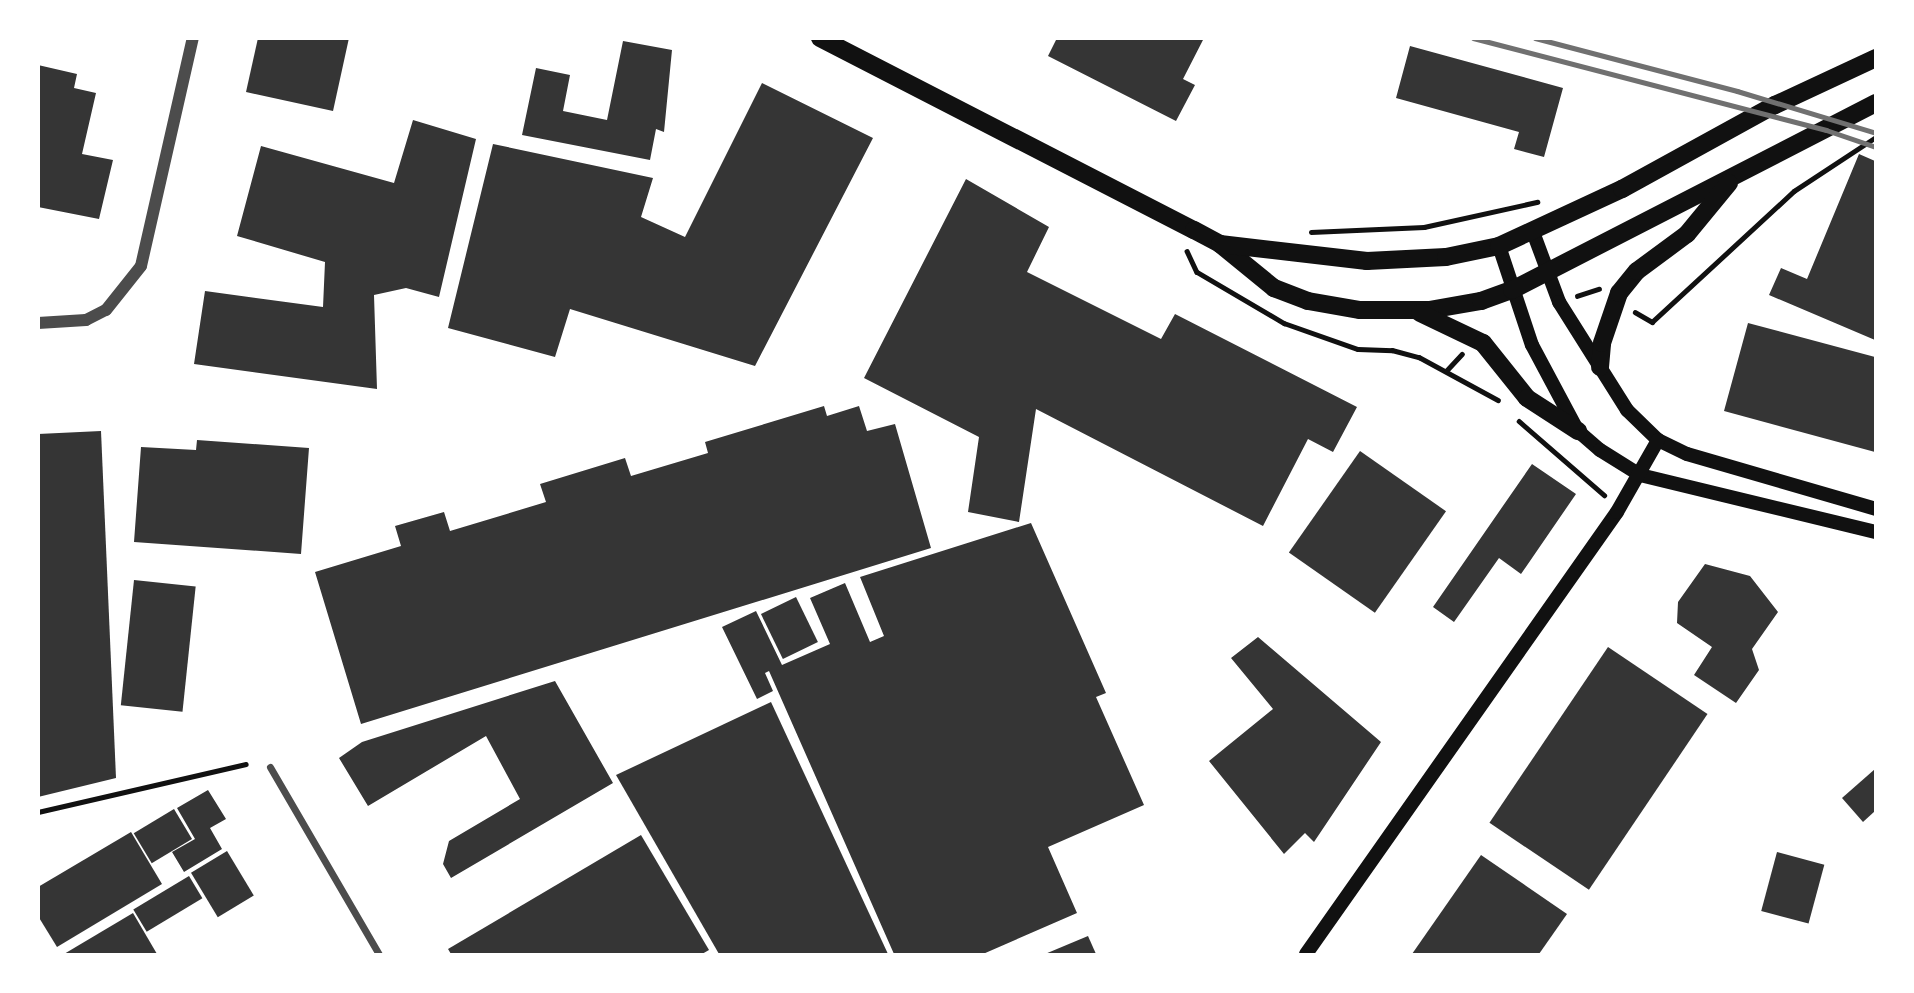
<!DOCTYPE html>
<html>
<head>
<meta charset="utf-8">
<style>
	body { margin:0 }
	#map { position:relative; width:1914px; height:993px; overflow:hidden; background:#fff; font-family:Barlow,sans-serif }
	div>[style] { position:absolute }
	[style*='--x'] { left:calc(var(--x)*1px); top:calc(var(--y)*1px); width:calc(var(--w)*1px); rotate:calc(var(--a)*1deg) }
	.building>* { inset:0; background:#353535; transform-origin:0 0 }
	.path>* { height:4.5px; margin:-2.25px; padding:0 2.25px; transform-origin:2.25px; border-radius:2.25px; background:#111 }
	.minor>* { height:7px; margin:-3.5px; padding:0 3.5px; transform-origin:3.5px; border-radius:3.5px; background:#4c4c4c }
	.tertiary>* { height:12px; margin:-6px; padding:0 6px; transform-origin:6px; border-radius:6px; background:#4c4c4c }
	.secondary>* { height:14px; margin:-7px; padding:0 7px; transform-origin:7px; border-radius:7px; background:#111 }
	.primary>* { height:18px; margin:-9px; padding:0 9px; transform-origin:9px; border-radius:9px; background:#111 }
	.rail>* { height:5px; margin:-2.5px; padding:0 2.5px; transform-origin:2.5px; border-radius:2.5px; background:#707070 }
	span { translate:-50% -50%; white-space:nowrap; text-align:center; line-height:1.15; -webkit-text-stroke:7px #fff; paint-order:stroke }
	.frame { position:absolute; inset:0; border:40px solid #fff; pointer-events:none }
</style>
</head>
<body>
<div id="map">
	<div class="building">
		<div style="clip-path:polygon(258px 38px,349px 38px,333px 111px,246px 92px)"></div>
		<div style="clip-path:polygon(1057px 38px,1204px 38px,1183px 79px,1195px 85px,1176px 121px,1048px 56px)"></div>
		<div style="clip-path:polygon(623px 41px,672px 50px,664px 132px,656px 129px,650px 160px,522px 135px,536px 68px,570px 75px,563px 111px,607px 120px)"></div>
		<div style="clip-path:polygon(1410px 46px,1563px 88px,1544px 157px,1514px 149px,1519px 132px,1396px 98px)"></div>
		<div style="clip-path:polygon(38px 65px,77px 74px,74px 88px,96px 93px,82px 154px,113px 160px,99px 219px,38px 207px)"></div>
		<div style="clip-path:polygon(762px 83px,873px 138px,755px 366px,570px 309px,555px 357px,448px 328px,493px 144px,653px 178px,641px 217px,685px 237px)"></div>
		<div style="clip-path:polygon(413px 120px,476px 139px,439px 297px,406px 288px,374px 295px,377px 389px,194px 364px,205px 291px,323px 307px,325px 262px,237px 236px,261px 146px,394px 183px)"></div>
		<div style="clip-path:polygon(1859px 154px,1875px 161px,1875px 340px,1769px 295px,1781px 268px,1807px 279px)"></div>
		<div style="clip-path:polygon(966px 179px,1049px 227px,1027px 272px,1161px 339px,1175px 314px,1357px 407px,1333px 452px,1308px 439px,1263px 526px,1036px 409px,1019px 522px,968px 512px,979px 437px,864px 378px)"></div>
		<div style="clip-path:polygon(1748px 323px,1875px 357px,1875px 452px,1724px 411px)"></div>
		<div style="clip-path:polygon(824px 406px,827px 416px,859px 406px,867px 431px,895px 424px,931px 548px,361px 724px,315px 572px,401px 546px,395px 526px,444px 512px,450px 531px,546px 502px,540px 484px,625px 458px,631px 476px,708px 453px,705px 442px)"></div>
		<div style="clip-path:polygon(101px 431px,116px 778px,38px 797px,38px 434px)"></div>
		<div style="clip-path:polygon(197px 440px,309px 448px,301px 554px,134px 542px,141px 447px,196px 450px)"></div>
		<div style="left:1360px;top:451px;width:105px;height:124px;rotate:35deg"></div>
		<div style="clip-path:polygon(1532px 464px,1576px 494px,1521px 574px,1499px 558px,1454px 622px,1433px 607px)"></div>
		<div style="clip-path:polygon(1031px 523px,1106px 693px,1096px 697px,1144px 805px,1048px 847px,1077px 913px,983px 954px,894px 954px,769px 671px,765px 673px,773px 691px,757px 699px,722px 627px,756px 611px,782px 665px,830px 644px,810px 598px,845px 583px,870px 642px,884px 636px,860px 577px)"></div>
		<div style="clip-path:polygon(1705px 564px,1750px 576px,1778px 612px,1752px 649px,1759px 670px,1736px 703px,1694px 675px,1712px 647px,1677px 623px,1678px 602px)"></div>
		<div style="left:134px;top:580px;width:62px;height:126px;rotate:6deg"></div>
		<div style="left:796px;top:597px;width:50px;height:39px;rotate:64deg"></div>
		<div style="clip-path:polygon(1258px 637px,1381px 742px,1314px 842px,1305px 833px,1284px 854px,1209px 761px,1273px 709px,1231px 658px)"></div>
		<div style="left:1608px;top:647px;width:120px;height:212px;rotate:34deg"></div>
		<div style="clip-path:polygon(555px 681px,613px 783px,451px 878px,443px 864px,449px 841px,520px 799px,486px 736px,368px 806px,339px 758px,362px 742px)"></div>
		<div style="clip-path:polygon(771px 702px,888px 954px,719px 954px,616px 775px)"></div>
		<div style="clip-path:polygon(1875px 769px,1875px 811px,1863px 822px,1842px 798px)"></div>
		<div style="clip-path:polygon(208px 790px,226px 819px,210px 828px,222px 849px,184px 872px,172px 852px,195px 839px,177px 808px)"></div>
		<div style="left:174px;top:809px;width:35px;height:47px;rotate:59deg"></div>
		<div style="clip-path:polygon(131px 832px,162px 884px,57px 947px,38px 916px,38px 887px)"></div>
		<div style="clip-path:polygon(641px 835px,709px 950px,702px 954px,451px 954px,448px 949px)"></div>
		<div style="left:227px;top:851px;width:52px;height:42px;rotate:59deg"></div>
		<div style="left:1777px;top:852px;width:49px;height:61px;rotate:15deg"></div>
		<div style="clip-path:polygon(1481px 855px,1567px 914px,1539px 954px,1412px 954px)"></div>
		<div style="left:189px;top:876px;width:26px;height:65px;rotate:59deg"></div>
		<div style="clip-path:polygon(133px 913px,157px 954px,64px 954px)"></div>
		<div style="clip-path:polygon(1088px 936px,1096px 954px,1045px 954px)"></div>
	</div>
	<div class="path">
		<div style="--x:1311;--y:232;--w:113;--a:-2.5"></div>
		<div style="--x:1424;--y:227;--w:116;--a:-12.5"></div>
		<div style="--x:1187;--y:251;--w:23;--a:65"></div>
		<div style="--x:1197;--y:272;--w:101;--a:30.4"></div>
		<div style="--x:1284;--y:323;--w:78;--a:19.4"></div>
		<div style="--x:1358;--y:349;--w:34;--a:2"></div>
		<div style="--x:1392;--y:350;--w:28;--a:15"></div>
		<div style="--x:1419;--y:357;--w:90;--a:28.6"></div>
		<div style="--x:1577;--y:296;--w:23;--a:-18"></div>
		<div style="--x:1635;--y:312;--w:20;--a:30"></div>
		<div style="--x:1652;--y:322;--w:193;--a:-42.7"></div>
		<div style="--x:1794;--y:191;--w:98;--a:-33.4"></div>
		<div style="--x:1446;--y:371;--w:23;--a:-47"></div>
		<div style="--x:1519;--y:421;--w:113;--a:41"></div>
		<div style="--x:38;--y:812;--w:213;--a:-13"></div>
	</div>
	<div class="minor">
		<div style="--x:270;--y:767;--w:216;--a:59.8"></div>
	</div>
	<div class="tertiary">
		<div style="--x:38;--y:323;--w:48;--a:-3.6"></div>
		<div style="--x:86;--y:320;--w:22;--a:-27"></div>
		<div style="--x:106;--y:310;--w:56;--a:-51.5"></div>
		<div style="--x:141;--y:266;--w:234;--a:-77.2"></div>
	</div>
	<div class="secondary">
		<div style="--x:1533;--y:232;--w:75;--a:69.6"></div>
		<div style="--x:1559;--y:302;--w:128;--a:57.8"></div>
		<div style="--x:1627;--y:410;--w:43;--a:44.1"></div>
		<div style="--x:1658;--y:440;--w:32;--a:26"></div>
		<div style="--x:1687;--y:454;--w:197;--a:16.2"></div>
		<div style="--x:1499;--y:246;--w:104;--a:71.6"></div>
		<div style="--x:1532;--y:345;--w:98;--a:61.9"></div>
		<div style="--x:1578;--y:431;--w:29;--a:41"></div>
		<div style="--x:1600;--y:450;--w:47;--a:32"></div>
		<div style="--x:1640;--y:475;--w:243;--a:13.6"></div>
		<div style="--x:1306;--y:954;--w:540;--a:-54.87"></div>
		<div style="--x:1617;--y:512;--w:83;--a:-60.3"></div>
	</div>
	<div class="primary">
		<div style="--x:820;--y:38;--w:420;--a:27.2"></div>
		<div style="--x:1194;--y:230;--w:30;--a:28"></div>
		<div style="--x:1220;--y:244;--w:70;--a:39.2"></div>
		<div style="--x:1274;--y:288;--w:36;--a:21"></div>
		<div style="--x:1308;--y:301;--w:53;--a:9.8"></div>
		<div style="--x:1360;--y:310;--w:69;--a:0"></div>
		<div style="--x:1429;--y:310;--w:53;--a:-9.8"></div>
		<div style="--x:1481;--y:301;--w:33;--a:-20"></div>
		<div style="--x:1512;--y:290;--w:409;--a:-27.2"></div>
		<div style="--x:1220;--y:244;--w:148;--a:6.6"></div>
		<div style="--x:1367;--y:261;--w:79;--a:-2.9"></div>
		<div style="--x:1446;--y:257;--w:54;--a:-11.7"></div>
		<div style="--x:1499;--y:246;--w:136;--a:-24.9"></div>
		<div style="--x:1622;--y:189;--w:175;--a:-28.8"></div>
		<div style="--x:1775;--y:105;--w:111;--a:-25"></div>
		<div style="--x:1420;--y:313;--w:70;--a:25.5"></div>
		<div style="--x:1483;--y:343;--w:70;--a:51.3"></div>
		<div style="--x:1527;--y:398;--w:61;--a:32.9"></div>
		<div style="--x:1600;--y:367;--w:24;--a:-85"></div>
		<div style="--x:1602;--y:343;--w:53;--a:-71.2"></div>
		<div style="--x:1619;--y:293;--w:28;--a:-51"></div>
		<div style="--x:1637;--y:271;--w:62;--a:-36.5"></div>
		<div style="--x:1687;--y:234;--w:66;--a:-50.5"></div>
	</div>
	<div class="rail">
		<div style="--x:1473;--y:38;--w:365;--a:14.6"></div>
		<div style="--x:1826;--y:130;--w:53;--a:18.8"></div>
		<div style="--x:1535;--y:38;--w:209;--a:14.7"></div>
		<div style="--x:1737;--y:91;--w:145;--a:16.8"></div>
	</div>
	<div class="frame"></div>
</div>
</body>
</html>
